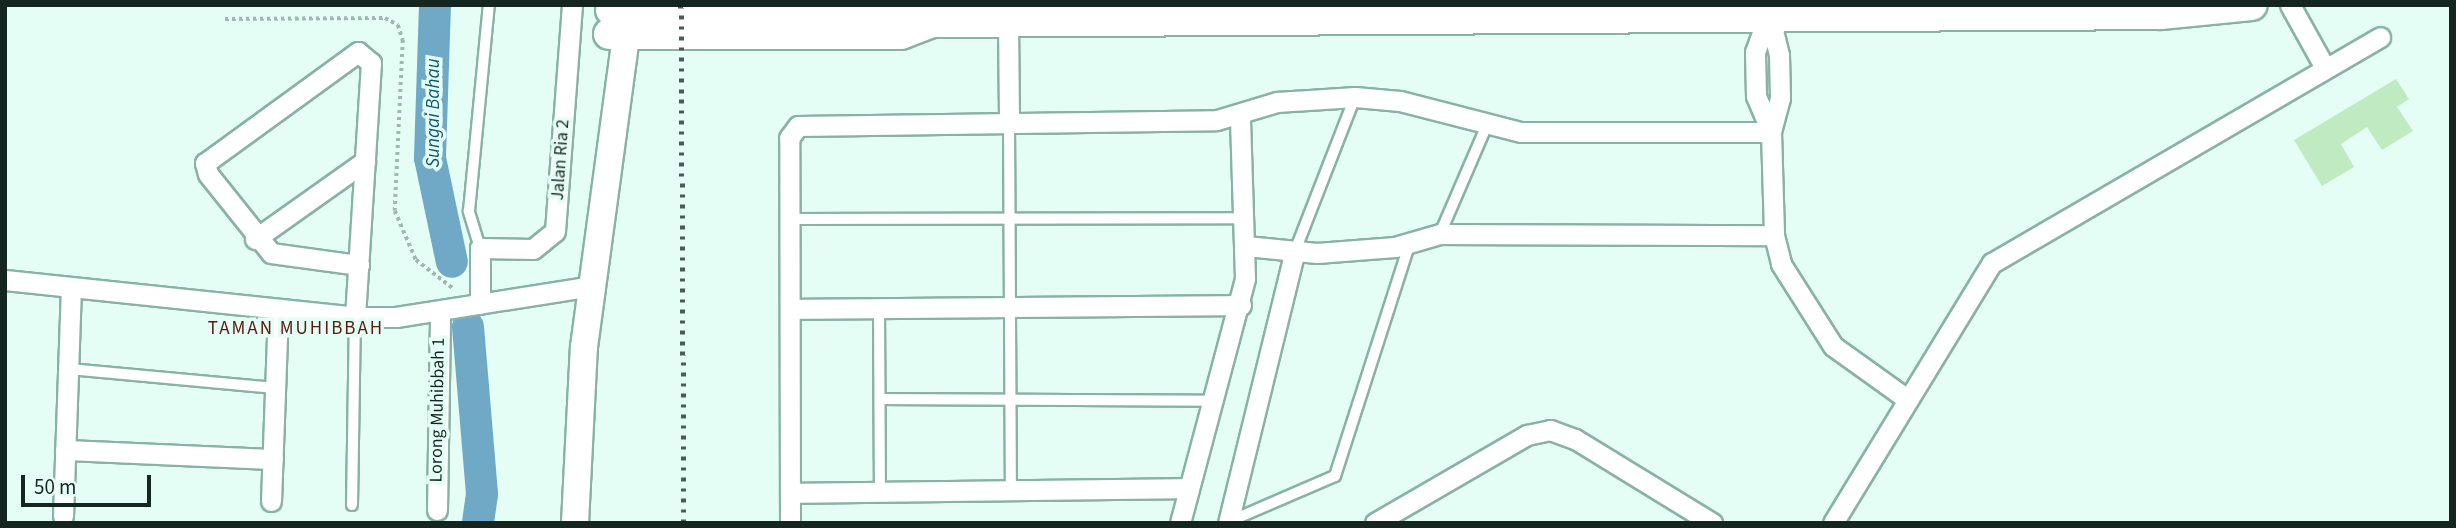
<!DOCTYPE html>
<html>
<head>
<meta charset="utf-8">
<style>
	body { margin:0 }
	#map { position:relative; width:2456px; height:528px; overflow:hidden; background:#e4fef5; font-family:"Source Sans 3",sans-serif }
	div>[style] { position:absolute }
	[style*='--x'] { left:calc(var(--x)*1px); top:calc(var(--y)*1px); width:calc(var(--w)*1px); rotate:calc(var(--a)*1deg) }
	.river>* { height:32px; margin:-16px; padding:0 16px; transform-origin:16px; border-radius:16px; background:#70a9c6 }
	.building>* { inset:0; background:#c0ebc0 }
	.path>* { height:3.5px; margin-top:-1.75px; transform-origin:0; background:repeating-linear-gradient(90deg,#a1b8b0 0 3.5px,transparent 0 7px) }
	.roads { filter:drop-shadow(2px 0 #89b2a6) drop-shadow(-2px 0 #89b2a6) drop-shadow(0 2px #89b2a6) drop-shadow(0 -2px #89b2a6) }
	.lane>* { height:10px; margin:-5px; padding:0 5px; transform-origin:5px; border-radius:5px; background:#fff }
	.street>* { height:19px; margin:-9.5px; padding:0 9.5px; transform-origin:9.5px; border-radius:9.5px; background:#fff }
	.secondary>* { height:26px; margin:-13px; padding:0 13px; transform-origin:13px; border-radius:13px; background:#fff }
	.primary>* { height:30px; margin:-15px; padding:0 15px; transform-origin:15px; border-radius:15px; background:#fff }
	.rail>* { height:5px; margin-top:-2.5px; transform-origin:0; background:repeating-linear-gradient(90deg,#485b55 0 3.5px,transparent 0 10.5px) }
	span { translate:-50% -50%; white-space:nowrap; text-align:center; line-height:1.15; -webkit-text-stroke:7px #e4fef5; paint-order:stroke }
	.street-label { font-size:18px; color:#152621 }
	.water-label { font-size:19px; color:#095673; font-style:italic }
	.neighbourhood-label { font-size:19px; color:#5c190f; letter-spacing:2px }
	.frame { position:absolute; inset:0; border:7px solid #152621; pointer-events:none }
	.scale { position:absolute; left:21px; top:475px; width:130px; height:32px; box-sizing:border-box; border:4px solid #152621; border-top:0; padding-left:9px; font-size:21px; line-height:24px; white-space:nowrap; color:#152621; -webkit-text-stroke:5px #e4fef5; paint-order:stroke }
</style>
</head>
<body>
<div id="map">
	<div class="river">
		<div style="--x:435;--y:5;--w:153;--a:91.9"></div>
		<div style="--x:430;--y:158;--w:106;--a:78.1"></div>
		<div style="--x:468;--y:327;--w:168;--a:85.2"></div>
		<div style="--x:482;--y:494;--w:29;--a:98"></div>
	</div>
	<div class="building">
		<div style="clip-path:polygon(2396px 79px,2409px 99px,2397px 107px,2413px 131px,2382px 150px,2367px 127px,2341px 144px,2354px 167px,2322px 186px,2294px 140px)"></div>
	</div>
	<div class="path">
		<div style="--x:225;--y:19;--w:160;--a:-0.4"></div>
		<div style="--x:385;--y:18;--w:15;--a:28"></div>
		<div style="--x:398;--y:25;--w:16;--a:72"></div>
		<div style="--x:403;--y:40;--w:171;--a:92.7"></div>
		<div style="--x:395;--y:211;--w:53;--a:66.8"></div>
		<div style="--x:416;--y:260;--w:48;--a:37.3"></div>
	</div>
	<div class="roads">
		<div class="lane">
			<div style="--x:1009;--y:123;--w:367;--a:89.7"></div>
			<div style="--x:790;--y:219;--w:454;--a:-0.1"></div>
			<div style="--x:1440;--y:234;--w:119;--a:-66.7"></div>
			<div style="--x:480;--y:248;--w:39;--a:-107"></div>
			<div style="--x:469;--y:211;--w:207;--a:-84.5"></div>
			<div style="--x:1295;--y:251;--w:165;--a:-68.7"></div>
			<div style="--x:879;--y:308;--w:183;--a:89.7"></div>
			<div style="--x:69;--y:369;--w:207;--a:5.3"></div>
			<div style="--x:880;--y:399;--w:334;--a:0.3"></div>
			<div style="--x:352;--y:505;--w:188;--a:-89.1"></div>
			<div style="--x:1228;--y:522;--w:116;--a:-23.3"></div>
			<div style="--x:1335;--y:476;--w:245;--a:-72.2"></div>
		</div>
		<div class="street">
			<div style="--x:2290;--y:5;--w:72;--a:60.9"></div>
			<div style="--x:1767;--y:6;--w:50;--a:76.2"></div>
			<div style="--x:1779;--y:55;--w:43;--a:88.7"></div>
			<div style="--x:1780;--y:98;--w:35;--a:105"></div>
			<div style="--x:1771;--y:132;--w:103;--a:88.3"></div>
			<div style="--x:1774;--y:235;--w:30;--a:76"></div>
			<div style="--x:1781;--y:264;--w:97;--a:57.6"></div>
			<div style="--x:1833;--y:346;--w:91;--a:35.6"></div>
			<div style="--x:1767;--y:19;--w:35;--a:110"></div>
			<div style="--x:1755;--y:52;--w:44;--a:88.7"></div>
			<div style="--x:1756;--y:96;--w:39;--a:67"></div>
			<div style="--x:1008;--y:22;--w:100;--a:89.4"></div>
			<div style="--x:255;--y:239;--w:135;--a:-35.3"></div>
			<div style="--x:1246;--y:246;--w:71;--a:5.6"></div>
			<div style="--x:1317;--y:253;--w:78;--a:-4.4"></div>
			<div style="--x:1395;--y:247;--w:47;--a:-16.1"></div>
			<div style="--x:1440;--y:234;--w:334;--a:0.2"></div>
			<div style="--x:5;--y:280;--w:352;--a:6"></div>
			<div style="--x:355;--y:317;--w:41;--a:0"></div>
			<div style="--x:396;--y:317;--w:198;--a:-9"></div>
			<div style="--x:480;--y:304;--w:56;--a:-90"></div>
			<div style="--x:480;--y:248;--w:53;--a:1.1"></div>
			<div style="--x:533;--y:249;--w:28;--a:-39"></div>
			<div style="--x:555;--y:231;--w:227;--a:-85.7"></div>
			<div style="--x:790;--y:309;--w:451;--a:-0.5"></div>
			<div style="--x:355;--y:317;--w:255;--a:-86.4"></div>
			<div style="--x:371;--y:63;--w:17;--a:-140"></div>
			<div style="--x:358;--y:52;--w:189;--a:144"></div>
			<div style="--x:205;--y:163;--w:11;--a:75"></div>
			<div style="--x:208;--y:174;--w:101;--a:51.4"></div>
			<div style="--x:271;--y:253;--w:89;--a:7.8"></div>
			<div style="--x:65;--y:450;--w:208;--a:2.5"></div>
			<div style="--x:790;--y:493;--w:399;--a:-0.7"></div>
			<div style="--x:271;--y:501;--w:190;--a:-87.9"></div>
			<div style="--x:437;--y:510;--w:199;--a:-89.1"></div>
			<div style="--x:63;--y:516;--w:227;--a:-88"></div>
			<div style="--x:790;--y:523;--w:385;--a:-90.1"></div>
			<div style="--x:789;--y:138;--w:15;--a:-53"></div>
			<div style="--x:798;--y:126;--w:419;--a:-0.8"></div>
			<div style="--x:1217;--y:120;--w:63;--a:-16.7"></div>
			<div style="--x:1277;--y:102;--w:78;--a:-3.7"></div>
			<div style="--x:1355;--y:97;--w:45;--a:5.1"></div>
			<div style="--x:1400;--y:101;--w:125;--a:14.4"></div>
			<div style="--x:1521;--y:132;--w:250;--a:0"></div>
			<div style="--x:1180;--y:523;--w:253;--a:-75.1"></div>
			<div style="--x:1245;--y:278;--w:163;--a:-91.8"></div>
			<div style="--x:1228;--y:523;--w:280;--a:-76.2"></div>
			<div style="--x:1375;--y:523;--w:176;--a:-30.1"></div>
			<div style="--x:1527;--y:435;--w:24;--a:-12"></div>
			<div style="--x:1550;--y:430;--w:27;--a:20"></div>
			<div style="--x:1575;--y:439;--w:161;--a:31.5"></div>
			<div style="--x:1833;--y:523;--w:305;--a:-58.6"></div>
			<div style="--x:1992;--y:263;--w:449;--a:-30.2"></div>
		</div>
		<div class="secondary">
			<div style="--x:575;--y:523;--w:176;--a:-87.1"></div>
			<div style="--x:584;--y:347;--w:337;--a:-82.3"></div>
		</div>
		<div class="primary">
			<div style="--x:611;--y:10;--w:290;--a:0"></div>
			<div style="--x:901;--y:10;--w:34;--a:21"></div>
			<div style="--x:609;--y:34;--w:292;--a:0"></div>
			<div style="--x:901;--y:34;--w:34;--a:-21"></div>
			<div style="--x:933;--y:22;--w:1228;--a:-0.37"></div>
			<div style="--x:2161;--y:14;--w:91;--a:-5.6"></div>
		</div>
	</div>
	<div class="rail">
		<div style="--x:681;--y:5;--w:518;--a:89.67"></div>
	</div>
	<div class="street-label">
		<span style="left:561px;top:160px;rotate:-86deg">Jalan Ria 2</span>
		<span style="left:438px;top:410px;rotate:-89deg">Lorong Muhibbah 1</span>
	</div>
	<div class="water-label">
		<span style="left:434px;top:113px;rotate:-90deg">Sungai Bahau</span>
	</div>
	<div class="neighbourhood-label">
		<span style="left:296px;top:329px">TAMAN MUHIBBAH</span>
	</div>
	<div class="frame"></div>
	<div class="scale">50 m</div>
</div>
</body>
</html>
